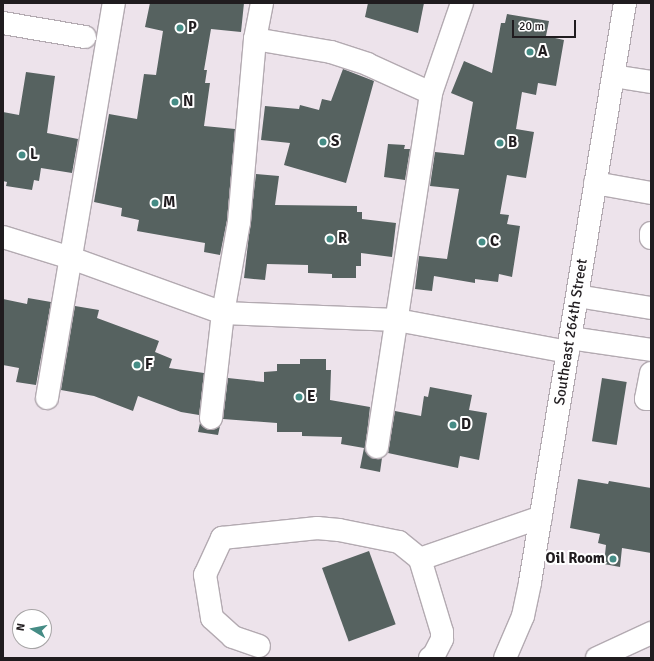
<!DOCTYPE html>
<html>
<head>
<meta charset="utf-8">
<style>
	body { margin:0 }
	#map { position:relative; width:654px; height:661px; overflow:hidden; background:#ede3eb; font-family:Signika,sans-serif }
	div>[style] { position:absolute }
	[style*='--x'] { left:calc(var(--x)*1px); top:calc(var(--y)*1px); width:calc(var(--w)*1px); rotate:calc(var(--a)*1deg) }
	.building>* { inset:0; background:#566260; transform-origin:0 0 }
	.roads { filter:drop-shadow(1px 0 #b3aab1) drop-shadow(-1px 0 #b3aab1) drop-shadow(0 1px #b3aab1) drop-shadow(0 -1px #b3aab1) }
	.minor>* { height:22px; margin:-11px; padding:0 11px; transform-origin:11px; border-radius:11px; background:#fff }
	.dots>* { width:11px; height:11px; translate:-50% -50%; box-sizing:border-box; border:2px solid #fff; border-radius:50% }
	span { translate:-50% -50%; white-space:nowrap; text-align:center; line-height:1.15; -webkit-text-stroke:4px #fff; paint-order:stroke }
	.poi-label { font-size:15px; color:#201c1f; font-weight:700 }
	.left { translate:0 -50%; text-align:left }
	.right { translate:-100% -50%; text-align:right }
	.street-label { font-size:15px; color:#201c1f }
	.frame { position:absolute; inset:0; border:4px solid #201c1f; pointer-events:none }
	.north { position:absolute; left:12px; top:609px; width:40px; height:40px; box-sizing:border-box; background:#fff; border:1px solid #a6a4a5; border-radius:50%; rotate:280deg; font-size:11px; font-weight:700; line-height:16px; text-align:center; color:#201c1f }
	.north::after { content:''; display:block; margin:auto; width:14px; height:18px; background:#458c85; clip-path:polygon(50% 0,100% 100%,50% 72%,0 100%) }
	.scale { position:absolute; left:512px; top:20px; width:64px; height:18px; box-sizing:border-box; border:2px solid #201c1f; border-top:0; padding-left:5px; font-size:12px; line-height:14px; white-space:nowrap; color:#201c1f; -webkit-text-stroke:3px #fff; paint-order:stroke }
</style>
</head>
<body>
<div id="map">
	<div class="building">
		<div style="clip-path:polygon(150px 3px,244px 3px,241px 32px,211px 29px,204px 70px,207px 70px,205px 83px,210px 83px,204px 126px,235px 129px,227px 220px,220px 255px,204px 252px,205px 243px,137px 231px,139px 220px,121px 216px,122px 208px,94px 202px,109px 114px,137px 119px,144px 74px,156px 75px,163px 31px,145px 27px)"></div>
		<div style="clip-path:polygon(368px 3px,424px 3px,418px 33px,365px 17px)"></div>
		<div style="clip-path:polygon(507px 14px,549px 21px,546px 36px,564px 40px,556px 86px,538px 83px,536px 95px,522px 92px,516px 129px,534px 132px,526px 178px,507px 175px,500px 214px,509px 215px,507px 224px,520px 226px,512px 277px,499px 274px,498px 282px,475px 279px,475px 283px,434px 276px,432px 291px,415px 289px,419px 256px,447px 259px,459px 189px,430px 186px,435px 152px,464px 155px,473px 102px,451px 93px,464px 61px,492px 73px,501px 23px,505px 23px)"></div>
		<div style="clip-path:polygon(343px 69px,374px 81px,346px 183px,284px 165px,290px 143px,261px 140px,265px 106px,299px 109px,300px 105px,319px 110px,322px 99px,331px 101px)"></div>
		<div style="clip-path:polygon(26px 72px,55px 76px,47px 133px,78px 139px,72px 173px,41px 168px,39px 181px,34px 180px,32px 190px,6px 186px,7px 182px,3px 181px,3px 112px,19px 115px)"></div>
		<div style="clip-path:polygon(388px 144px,405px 145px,404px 149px,410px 149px,405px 180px,384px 177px)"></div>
		<div style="clip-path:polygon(256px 174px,279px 176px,275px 205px,357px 206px,357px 212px,362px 212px,362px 219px,396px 223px,392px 257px,361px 253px,361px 266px,356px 266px,356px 278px,332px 278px,332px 274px,308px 273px,308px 265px,267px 264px,265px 280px,244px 278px)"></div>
		<div style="clip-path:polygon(28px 298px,51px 302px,36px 385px,16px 382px,19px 368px,3px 365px,3px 299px,27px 304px)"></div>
		<div style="clip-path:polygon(75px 306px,99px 310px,97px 318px,159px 341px,155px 352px,172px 359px,169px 368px,204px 373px,199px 415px,181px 412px,138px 396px,133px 411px,94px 396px,61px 390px)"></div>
		<div style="clip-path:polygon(300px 359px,326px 359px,326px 370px,331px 370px,330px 400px,370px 407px,365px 451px,375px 459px,382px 458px,380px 472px,360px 468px,364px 448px,341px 444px,342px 437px,302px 436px,302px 432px,277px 432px,277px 423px,223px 419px,228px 378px,264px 382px,264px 372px,277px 371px,277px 364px,300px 364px)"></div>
		<div style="left:602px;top:378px;width:25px;height:64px;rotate:9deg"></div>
		<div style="clip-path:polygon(430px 387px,472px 395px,469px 410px,487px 413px,479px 460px,460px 456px,458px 468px,388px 453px,395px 411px,421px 416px,424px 396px,428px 397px)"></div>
		<div style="clip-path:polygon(200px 423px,209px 430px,220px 426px,218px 435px,198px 432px)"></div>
		<div style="clip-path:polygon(578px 479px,608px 484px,609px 481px,651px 488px,651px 553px,622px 548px,620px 567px,604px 564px,606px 545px,598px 543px,600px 534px,570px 528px)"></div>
		<div style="left:369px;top:551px;width:78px;height:50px;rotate:70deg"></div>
	</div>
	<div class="roads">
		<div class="minor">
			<div style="--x:3;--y:23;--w:83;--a:9.7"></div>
			<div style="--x:255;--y:39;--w:77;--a:9.7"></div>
			<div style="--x:331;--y:52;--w:38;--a:18"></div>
			<div style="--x:367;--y:64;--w:70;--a:24.4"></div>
			<div style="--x:613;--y:76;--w:38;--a:9"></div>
			<div style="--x:595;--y:183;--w:57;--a:10.1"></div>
			<div style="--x:651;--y:233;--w:5;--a:90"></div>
			<div style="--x:3;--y:237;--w:71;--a:17.2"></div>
			<div style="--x:71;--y:258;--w:162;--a:19.9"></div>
			<div style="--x:223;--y:313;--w:174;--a:2.3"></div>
			<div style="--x:397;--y:320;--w:174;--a:10.6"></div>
			<div style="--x:577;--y:296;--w:75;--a:9.2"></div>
			<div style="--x:570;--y:338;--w:82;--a:8.4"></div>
			<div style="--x:651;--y:373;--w:26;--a:101"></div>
			<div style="--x:646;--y:399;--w:5;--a:0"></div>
			<div style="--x:47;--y:398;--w:401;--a:-80.4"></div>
			<div style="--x:211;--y:418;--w:106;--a:-83.5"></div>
			<div style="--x:223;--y:313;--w:92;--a:-80"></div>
			<div style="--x:239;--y:222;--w:184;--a:-85"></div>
			<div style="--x:255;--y:39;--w:37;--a:-79"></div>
			<div style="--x:377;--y:447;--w:358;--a:-81.3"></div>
			<div style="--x:431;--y:93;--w:95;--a:-71"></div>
			<div style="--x:259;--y:646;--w:28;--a:-161"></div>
			<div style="--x:233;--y:637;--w:28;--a:-138"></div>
			<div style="--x:212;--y:618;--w:44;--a:-99.2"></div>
			<div style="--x:205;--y:575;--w:41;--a:-65.3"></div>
			<div style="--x:222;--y:538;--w:96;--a:-6"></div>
			<div style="--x:317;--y:528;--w:22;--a:5"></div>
			<div style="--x:339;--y:530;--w:61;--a:11.3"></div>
			<div style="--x:399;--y:542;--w:27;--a:39"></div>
			<div style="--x:430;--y:658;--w:5;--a:-37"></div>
			<div style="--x:434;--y:655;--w:18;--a:-63"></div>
			<div style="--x:442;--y:639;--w:7;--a:-90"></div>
			<div style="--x:442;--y:632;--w:76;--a:-106.8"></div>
			<div style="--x:420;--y:559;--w:128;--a:-19.1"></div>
			<div style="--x:505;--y:658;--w:46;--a:-66.8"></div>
			<div style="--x:523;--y:616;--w:35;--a:-78"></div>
			<div style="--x:530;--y:582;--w:587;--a:-80.68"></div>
			<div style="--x:597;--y:658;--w:60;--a:-24.8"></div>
		</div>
	</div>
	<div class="dots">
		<div style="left:180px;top:28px;background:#458c85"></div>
		<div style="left:530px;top:52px;background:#458c85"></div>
		<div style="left:175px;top:102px;background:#458c85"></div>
		<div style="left:323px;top:142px;background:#458c85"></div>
		<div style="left:500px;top:143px;background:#458c85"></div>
		<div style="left:22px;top:155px;background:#458c85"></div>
		<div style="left:155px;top:203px;background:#458c85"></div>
		<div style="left:330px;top:239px;background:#458c85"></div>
		<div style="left:482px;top:242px;background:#458c85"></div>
		<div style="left:137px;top:365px;background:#458c85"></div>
		<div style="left:299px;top:397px;background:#458c85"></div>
		<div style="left:453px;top:425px;background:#458c85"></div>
		<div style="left:613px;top:559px;background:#458c85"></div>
	</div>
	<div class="poi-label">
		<span class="left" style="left:188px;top:28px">P</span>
		<span class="left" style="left:538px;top:52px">A</span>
		<span class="left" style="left:183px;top:102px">N</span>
		<span class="left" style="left:331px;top:142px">S</span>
		<span class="left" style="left:508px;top:143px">B</span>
		<span class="left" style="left:30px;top:155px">L</span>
		<span class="left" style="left:163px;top:203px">M</span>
		<span class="left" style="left:338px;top:239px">R</span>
		<span class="left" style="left:490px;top:242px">C</span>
		<span class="left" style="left:145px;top:365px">F</span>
		<span class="left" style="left:307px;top:397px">E</span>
		<span class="left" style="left:461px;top:425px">D</span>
		<span class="right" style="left:605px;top:559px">Oil Room</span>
	</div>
	<div class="street-label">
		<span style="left:571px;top:332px;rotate:-81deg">Southeast 264th Street</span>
	</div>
	<div class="frame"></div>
	<div class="north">N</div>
	<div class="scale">20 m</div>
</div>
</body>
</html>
